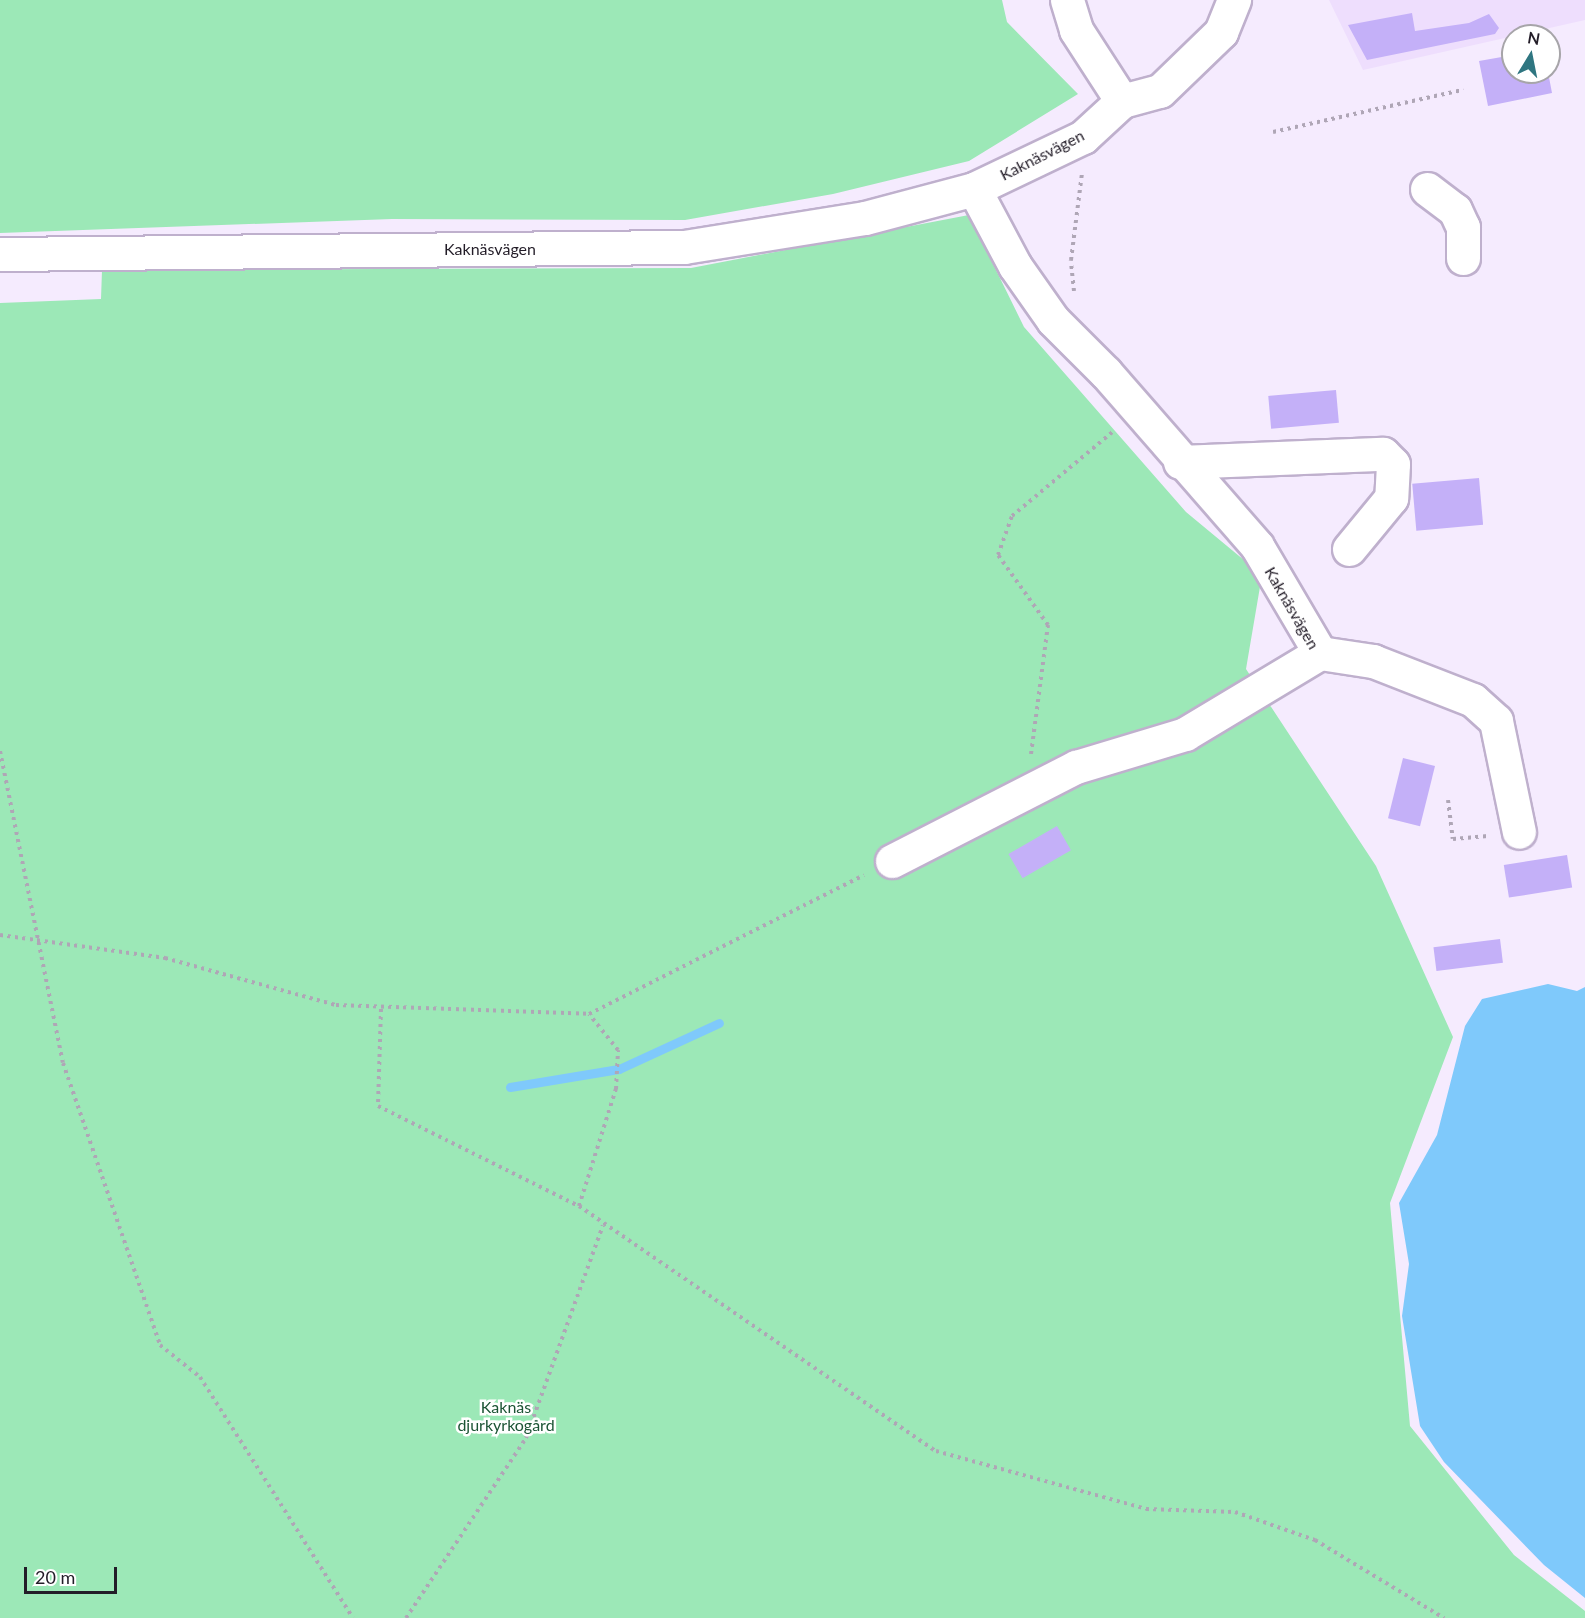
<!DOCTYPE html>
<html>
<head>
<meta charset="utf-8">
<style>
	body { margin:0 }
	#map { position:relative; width:1585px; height:1618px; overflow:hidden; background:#f5ebfe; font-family:Lato,sans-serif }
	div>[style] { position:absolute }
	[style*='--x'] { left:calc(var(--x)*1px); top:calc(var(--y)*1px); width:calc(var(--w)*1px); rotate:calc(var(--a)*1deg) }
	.built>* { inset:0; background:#eedefd }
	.green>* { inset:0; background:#9ce8b7 }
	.water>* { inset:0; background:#7fc9fb }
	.stream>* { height:9px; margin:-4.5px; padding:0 4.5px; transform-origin:4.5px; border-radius:4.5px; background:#7fc9fb }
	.building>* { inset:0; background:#c4b0f8; transform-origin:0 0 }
	.path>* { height:4px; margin-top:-2px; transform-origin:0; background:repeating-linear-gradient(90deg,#afa6b6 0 3px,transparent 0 7.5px) }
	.roads { filter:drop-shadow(2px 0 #bfb0cd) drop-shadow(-2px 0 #bfb0cd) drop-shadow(0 2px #bfb0cd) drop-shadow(0 -2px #bfb0cd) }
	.minor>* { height:33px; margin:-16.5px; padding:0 16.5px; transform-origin:16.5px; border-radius:16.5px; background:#fff }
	span { translate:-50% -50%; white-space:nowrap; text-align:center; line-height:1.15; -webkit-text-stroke:5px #fff; paint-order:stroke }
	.street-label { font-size:16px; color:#231d28 }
	.park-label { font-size:16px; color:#1c5435 }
	.north { position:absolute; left:1501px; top:24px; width:60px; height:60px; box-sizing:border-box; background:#fff; border:2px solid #a7a5a9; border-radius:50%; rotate:10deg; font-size:16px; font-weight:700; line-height:24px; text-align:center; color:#231d28 }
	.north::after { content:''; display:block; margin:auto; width:21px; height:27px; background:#2f7681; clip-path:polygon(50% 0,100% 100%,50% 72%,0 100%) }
	.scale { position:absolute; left:24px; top:1567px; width:93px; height:27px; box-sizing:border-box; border:3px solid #231d28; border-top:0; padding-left:8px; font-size:18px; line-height:21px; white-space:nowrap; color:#231d28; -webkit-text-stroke:4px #fff; paint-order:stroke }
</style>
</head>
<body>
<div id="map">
	<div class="built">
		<div style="clip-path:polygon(1329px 0,1585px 0,1585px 20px,1363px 70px)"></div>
	</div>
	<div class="green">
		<div style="clip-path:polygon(0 0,1002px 0,1007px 22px,1078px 94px,969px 161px,833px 194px,685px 220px,392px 219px,0 233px)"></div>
		<div style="clip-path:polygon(969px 215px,1024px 327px,1186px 512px,1262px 575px,1246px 669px,1376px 866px,1453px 1037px,1390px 1203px,1410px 1426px,1514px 1555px,1585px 1611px,1585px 1618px,0 1618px,0 303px,101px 299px,102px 270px,691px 268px)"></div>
	</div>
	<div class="water">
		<div style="clip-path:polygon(1548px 984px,1577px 991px,1585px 987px,1585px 1598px,1544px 1565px,1444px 1462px,1420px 1426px,1402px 1316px,1409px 1264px,1399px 1203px,1437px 1135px,1465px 1026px,1482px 999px)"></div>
	</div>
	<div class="stream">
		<div style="--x:510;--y:1087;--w:110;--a:-9.4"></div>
		<div style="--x:619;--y:1069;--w:110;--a:-24.7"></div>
	</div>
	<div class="building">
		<div style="clip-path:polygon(1412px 13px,1415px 31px,1469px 23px,1489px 14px,1499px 28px,1495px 34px,1367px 60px,1348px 25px)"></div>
		<div style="clip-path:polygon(1513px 55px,1513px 72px,1548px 72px,1552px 93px,1488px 106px,1479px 61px)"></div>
		<div style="left:1336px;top:390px;width:33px;height:68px;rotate:85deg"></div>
		<div style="left:1479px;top:478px;width:47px;height:67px;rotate:85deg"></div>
		<div style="left:1403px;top:758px;width:33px;height:62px;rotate:14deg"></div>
		<div style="left:1057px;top:826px;width:28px;height:56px;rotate:60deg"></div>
		<div style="left:1567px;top:855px;width:33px;height:64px;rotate:81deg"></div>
		<div style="left:1500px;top:939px;width:24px;height:67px;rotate:83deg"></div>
	</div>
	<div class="path">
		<div style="--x:1273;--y:132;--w:195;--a:-12.5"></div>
		<div style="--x:1074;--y:291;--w:31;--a:-96"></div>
		<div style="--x:1071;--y:260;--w:88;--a:-82.8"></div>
		<div style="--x:0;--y:751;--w:318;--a:78.6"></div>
		<div style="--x:63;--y:1063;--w:298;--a:71"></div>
		<div style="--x:160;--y:1345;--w:51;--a:38.7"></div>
		<div style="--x:200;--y:1377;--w:285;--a:57.6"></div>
		<div style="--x:1031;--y:754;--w:130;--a:-82.5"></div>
		<div style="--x:1048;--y:625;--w:86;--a:-125.5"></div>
		<div style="--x:998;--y:555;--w:41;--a:-70.3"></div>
		<div style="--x:1012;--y:516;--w:134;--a:-39.9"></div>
		<div style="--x:1448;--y:800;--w:39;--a:83"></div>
		<div style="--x:1453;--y:839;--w:35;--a:-5"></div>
		<div style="--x:0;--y:935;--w:167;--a:7.9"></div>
		<div style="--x:165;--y:958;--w:177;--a:15.4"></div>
		<div style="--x:336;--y:1005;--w:253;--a:2"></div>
		<div style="--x:589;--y:1014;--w:308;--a:-26.8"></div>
		<div style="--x:381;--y:1009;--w:97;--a:91.8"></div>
		<div style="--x:378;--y:1106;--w:225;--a:26.5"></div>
		<div style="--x:579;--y:1206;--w:433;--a:34.5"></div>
		<div style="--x:936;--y:1451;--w:218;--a:15.4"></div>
		<div style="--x:1146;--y:1509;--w:89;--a:1.9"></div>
		<div style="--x:1235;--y:1512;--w:85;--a:19.3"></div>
		<div style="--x:1315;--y:1540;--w:151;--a:31.2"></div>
		<div style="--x:579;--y:1206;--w:123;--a:-72.5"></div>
		<div style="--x:616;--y:1089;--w:39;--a:-87"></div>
		<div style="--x:618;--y:1050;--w:46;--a:-128.9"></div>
		<div style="--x:406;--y:1618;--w:216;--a:-56.3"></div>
		<div style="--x:526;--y:1438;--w:226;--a:-70.1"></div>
	</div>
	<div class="roads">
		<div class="minor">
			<div style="--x:1067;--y:0;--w:31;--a:73"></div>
			<div style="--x:1076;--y:30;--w:85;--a:57.1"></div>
			<div style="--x:1427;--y:189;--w:35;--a:37"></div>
			<div style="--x:1455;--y:210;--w:19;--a:65"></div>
			<div style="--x:1463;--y:227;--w:31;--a:90"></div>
			<div style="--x:0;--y:254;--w:684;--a:-0.59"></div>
			<div style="--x:684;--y:247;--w:183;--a:-9.1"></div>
			<div style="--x:865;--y:218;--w:113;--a:-14.9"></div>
			<div style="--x:974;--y:189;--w:121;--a:-25.5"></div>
			<div style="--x:1083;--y:137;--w:53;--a:-42.7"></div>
			<div style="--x:1122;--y:101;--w:39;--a:-15"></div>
			<div style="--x:1160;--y:91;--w:85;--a:-44"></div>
			<div style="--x:1221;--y:32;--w:35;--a:-68"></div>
			<div style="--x:1180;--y:462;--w:203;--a:-2.3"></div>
			<div style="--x:1383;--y:454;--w:14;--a:45"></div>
			<div style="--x:1393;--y:464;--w:34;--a:93"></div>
			<div style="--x:1391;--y:498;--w:66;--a:129.5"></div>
			<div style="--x:1320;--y:653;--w:54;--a:8.6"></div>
			<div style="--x:1373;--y:661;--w:107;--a:21.3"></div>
			<div style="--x:1473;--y:700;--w:31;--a:42"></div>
			<div style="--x:1496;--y:721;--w:113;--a:78.3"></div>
			<div style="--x:892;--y:861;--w:207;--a:-27.1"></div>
			<div style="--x:1076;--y:767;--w:114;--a:-16.8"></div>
			<div style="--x:1185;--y:734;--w:157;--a:-31"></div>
			<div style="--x:1320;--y:653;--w:124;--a:-120.5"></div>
			<div style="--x:1257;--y:546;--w:230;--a:-131.1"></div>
			<div style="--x:1106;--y:373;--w:75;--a:-135"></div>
			<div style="--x:1053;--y:320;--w:66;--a:-125.1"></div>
			<div style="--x:1015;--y:266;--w:87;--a:-118"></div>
		</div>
	</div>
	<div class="street-label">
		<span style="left:1042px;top:155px;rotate:-27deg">Kaknäsvägen</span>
		<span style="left:490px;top:249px">Kaknäsvägen</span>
		<span style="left:1292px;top:608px;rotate:60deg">Kaknäsvägen</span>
	</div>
	<div class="park-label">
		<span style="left:506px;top:1416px">Kaknäs<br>djurkyrkogård</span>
	</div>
	<div class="north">N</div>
	<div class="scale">20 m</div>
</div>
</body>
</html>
